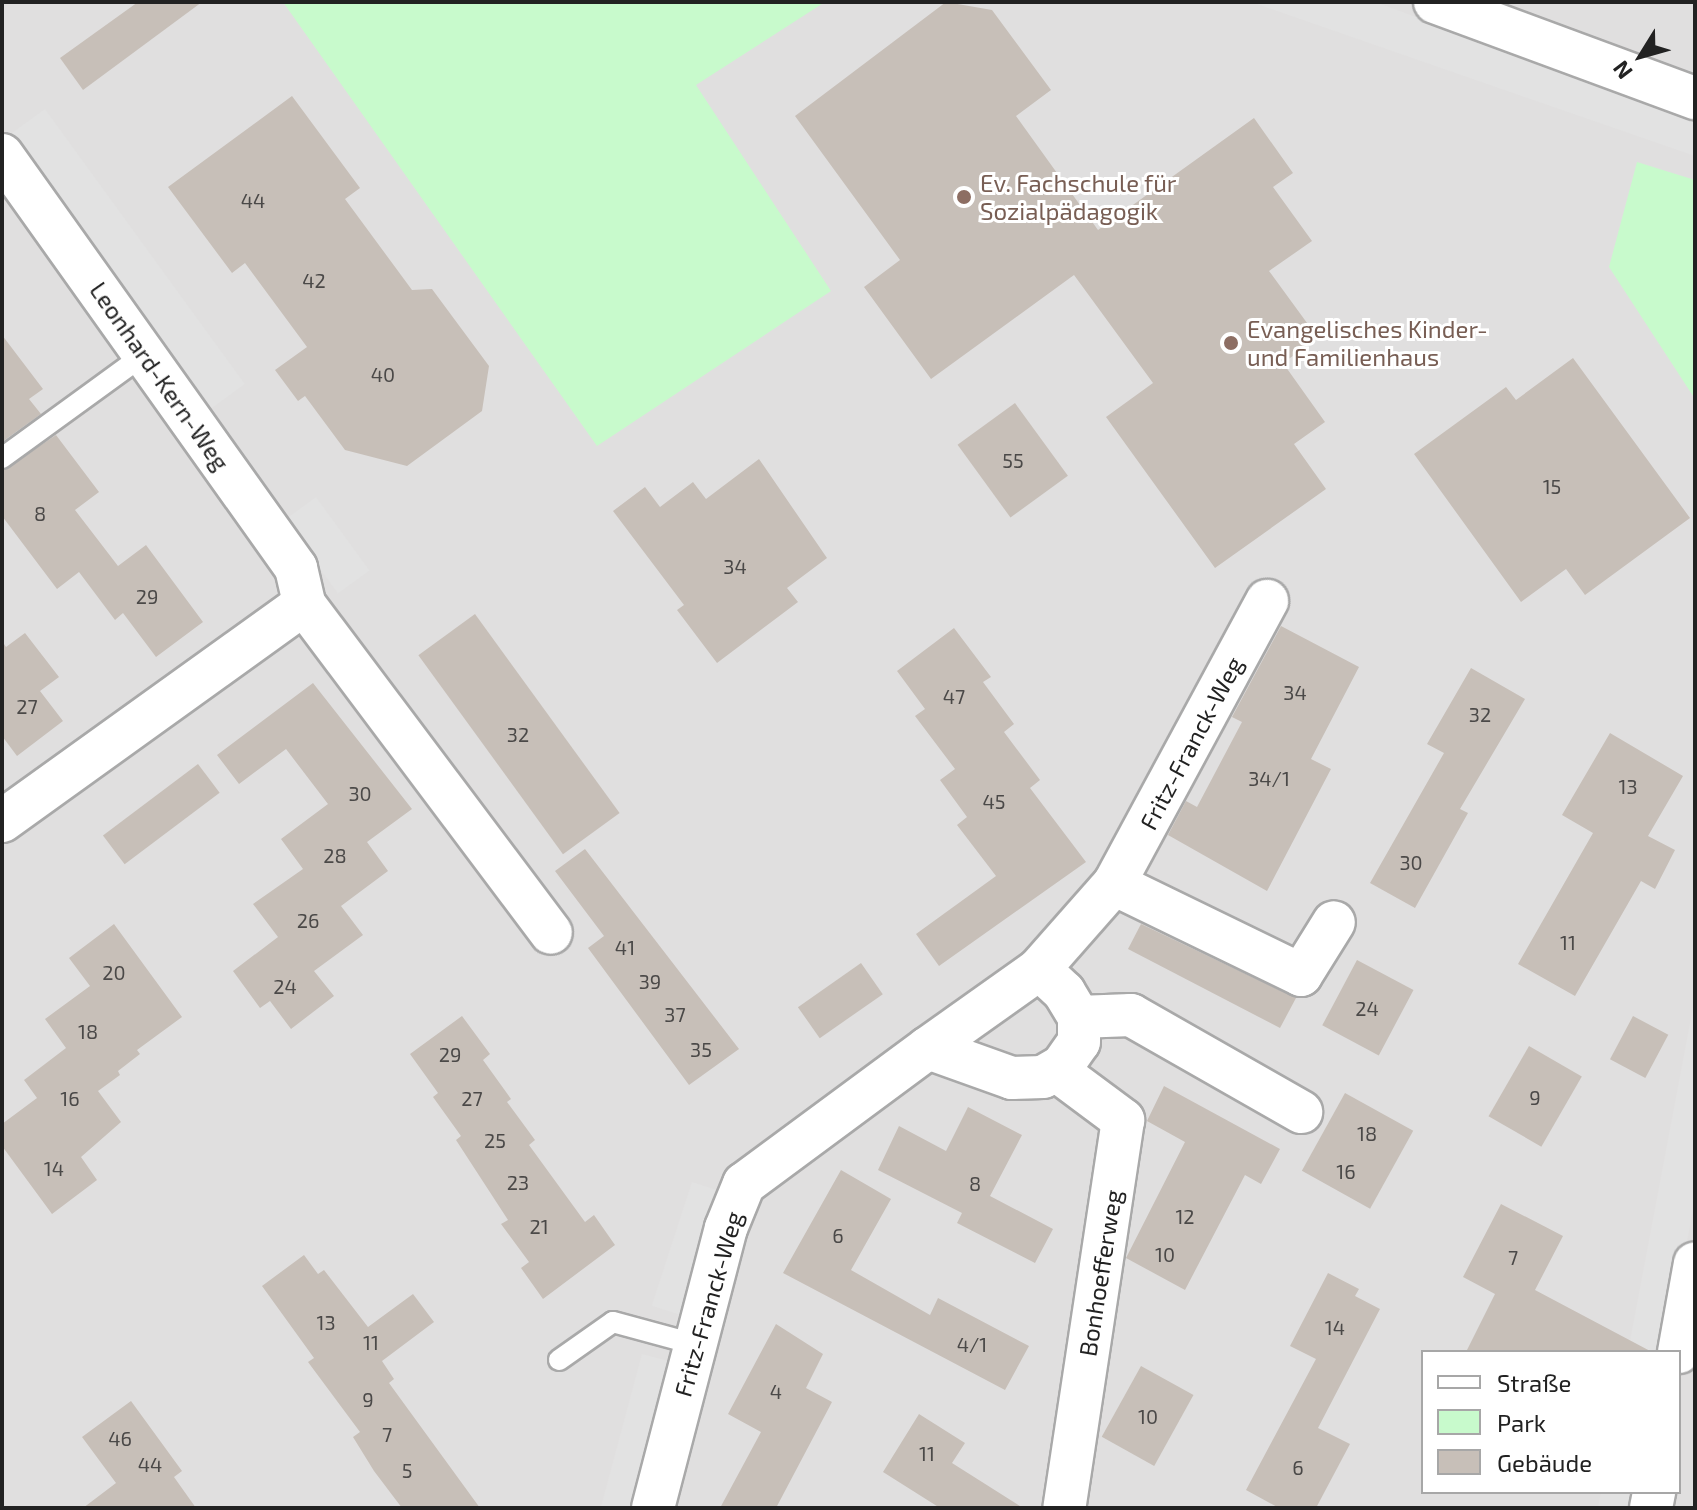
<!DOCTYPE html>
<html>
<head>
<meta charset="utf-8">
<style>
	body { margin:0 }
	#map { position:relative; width:1697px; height:1510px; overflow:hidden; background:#f2efe9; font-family:"Exo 2",sans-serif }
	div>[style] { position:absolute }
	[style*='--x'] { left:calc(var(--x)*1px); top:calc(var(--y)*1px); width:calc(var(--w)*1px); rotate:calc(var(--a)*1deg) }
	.residential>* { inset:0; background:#e0dfdf }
	.park>* { inset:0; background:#c8facc }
	.parking>* { inset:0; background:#e2e2e2; transform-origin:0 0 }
	.building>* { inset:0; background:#c7bfb8; transform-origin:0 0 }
	.roads { filter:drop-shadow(2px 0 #a9a9a9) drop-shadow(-2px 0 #a9a9a9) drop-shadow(0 2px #a9a9a9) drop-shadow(0 -2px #a9a9a9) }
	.service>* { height:20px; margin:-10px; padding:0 10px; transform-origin:10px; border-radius:10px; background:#fff }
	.minor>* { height:42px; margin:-21px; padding:0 21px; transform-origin:21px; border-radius:21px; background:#fff }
	.dots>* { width:22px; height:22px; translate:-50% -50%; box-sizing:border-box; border:4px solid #fff; border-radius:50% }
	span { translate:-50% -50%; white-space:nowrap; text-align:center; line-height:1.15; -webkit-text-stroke:6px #fff; paint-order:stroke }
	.number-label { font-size:20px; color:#4b4948 }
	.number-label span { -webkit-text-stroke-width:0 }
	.education-label { font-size:24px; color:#785e54 }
	.left { translate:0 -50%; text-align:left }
	.street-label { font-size:24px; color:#222 }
	.frame { position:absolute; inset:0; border:4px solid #222; pointer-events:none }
	.legend { position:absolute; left:1421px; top:1350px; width:260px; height:144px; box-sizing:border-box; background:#fff; border:2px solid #a7a7a7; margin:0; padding:10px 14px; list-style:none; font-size:24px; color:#222 }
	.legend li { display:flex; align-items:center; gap:16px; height:40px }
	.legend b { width:40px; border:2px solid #a7a7a7 }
	.north { position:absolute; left:1601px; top:16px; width:80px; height:80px; -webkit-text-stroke:6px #fff; paint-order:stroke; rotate:233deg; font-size:22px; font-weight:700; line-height:32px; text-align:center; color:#222 }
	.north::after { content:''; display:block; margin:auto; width:28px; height:36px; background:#222; clip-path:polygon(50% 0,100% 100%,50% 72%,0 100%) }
</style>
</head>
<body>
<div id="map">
	<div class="residential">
		<div style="clip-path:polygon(evenodd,2px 2px,1695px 2px,1695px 1508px,2px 1508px,2px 2px,1423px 1352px,1679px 1352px,1679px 1492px,1423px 1492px,1423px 1352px)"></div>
	</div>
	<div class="park">
		<div style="clip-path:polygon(283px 2px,825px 2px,696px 85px,831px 291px,597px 446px)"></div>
		<div style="clip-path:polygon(1637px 162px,1695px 180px,1695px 399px,1609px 267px)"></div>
	</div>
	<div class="parking">
		<div style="clip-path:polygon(1251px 2px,1375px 2px,1695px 119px,1695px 156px)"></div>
		<div style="left:45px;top:109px;width:340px;height:41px;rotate:54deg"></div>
		<div style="left:316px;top:497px;width:91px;height:39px;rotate:54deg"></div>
		<div style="clip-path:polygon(1695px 997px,1695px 1199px,1666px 1352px,1628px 1352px)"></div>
		<div style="left:692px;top:1182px;width:33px;height:130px;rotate:18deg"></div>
		<div style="left:642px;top:1354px;width:28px;height:159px;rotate:15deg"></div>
		<div style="clip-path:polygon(1601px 1492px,1639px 1492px,1636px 1508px,1598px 1508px)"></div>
	</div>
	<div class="building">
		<div style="clip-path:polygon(138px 2px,202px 2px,83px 90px,60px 58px)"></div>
		<div style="clip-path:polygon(946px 2px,992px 10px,1051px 90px,1016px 116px,1098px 230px,1254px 118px,1293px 173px,1273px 187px,1312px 241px,1269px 271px,1318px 338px,1283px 363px,1325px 422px,1294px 444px,1326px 489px,1215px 568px,1106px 417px,1153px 383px,1074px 275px,931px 379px,864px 287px,900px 260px,795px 116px)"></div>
		<div style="clip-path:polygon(292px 96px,360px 188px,345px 199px,412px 290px,432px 289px,489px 366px,482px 411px,407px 466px,345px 450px,305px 396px,298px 401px,275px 370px,307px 347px,245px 263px,232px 273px,168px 187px)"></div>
		<div style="clip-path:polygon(2px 335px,43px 389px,29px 399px,41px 414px,2px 442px)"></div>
		<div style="clip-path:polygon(1573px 358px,1690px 518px,1585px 595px,1566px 569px,1521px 602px,1414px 454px,1506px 387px,1516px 400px)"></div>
		<div style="left:1015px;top:403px;width:90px;height:71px;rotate:54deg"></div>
		<div style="clip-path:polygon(56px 435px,99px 492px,75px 510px,118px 566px,146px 545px,203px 622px,156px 657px,123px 613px,115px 620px,79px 572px,57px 589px,2px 516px,2px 471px)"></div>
		<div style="clip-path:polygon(759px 459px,827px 558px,787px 588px,798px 602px,717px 663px,677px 610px,684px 605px,613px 511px,645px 487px,660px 507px,693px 482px,706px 499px)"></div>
		<div style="left:475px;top:614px;width:246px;height:70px;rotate:54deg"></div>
		<div style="clip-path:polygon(1281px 626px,1359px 667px,1311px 759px,1331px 769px,1267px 891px,1168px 835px,1186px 801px,1197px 807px,1242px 722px,1232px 717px)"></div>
		<div style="clip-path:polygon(954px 628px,991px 677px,983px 682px,1014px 724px,1004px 732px,1040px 780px,1030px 788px,1086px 862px,939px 966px,916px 934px,996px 876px,957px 825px,967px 817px,940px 780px,955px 769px,915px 716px,925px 709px,897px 671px)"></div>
		<div style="clip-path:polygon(25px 633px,59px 677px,40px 691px,63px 721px,17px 756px,2px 736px,2px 641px,6px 647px)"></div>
		<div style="clip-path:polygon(1471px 668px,1525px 699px,1460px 809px,1468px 813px,1415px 908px,1370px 883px,1444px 753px,1427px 744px)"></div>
		<div style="clip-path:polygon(313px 683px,412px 809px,367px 842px,388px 871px,341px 906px,363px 935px,314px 971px,334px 996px,291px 1029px,270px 1001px,260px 1008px,233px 971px,278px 937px,253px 904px,303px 869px,281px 839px,328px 804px,286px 749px,239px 784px,217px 755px)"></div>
		<div style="clip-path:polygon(1610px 733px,1683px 776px,1648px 836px,1675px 850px,1655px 889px,1641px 881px,1575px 996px,1518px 964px,1593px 833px,1562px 815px)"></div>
		<div style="left:198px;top:764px;width:36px;height:119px;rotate:53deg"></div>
		<div style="clip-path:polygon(585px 849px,739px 1049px,689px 1085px,588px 948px,604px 936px,555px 871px)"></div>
		<div style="clip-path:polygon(114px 924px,182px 1017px,137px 1050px,140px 1054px,118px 1071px,120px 1075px,98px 1091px,121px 1122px,81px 1157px,97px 1180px,52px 1214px,2px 1146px,2px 1124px,37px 1098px,24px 1080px,66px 1048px,45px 1019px,90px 986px,69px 958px)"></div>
		<div style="clip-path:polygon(1141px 924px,1296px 998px,1280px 1028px,1128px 949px)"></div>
		<div style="left:1357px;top:960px;width:64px;height:74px;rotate:28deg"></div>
		<div style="left:861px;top:963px;width:38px;height:77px;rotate:55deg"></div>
		<div style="clip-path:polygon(462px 1016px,490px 1054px,483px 1060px,511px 1099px,507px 1102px,535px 1140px,529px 1145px,585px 1222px,594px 1215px,615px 1245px,543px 1299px,521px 1268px,529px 1262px,501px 1224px,508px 1220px,456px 1140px,461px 1136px,433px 1097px,438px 1093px,410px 1054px)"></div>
		<div style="left:1633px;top:1016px;width:40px;height:49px;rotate:28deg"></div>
		<div style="left:1529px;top:1046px;width:61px;height:81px;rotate:30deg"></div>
		<div style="clip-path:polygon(1164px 1086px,1280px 1149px,1261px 1184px,1245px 1175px,1185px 1290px,1126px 1258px,1185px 1142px,1147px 1121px)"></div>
		<div style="left:1345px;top:1093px;width:78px;height:89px;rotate:29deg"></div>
		<div style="clip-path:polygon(968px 1107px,1022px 1135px,990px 1196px,1053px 1229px,1035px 1263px,957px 1223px,962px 1213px,878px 1170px,899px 1126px,946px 1151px)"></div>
		<div style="clip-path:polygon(841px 1170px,891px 1199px,851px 1270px,930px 1315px,938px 1298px,1029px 1346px,1005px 1390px,783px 1273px)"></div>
		<div style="clip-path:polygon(1501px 1204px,1563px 1236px,1535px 1290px,1652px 1352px,1466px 1352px,1495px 1294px,1463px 1277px)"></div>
		<div style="clip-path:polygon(304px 1255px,318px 1274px,324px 1270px,368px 1327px,413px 1294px,434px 1322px,382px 1361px,394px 1379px,389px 1383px,480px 1508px,402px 1508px,374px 1471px,353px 1437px,360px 1432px,308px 1362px,314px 1358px,262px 1286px)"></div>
		<div style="clip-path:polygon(1328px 1273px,1359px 1289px,1355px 1296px,1380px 1309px,1318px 1428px,1350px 1444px,1316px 1508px,1279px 1508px,1246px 1490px,1316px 1359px,1290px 1346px)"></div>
		<div style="clip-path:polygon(776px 1324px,823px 1354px,806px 1388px,832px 1402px,776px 1508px,720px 1508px,761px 1432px,728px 1414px)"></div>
		<div style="left:1141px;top:1366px;width:60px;height:81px;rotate:29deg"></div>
		<div style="clip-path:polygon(131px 1401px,182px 1471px,174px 1477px,196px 1508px,83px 1508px,116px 1483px,82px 1437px)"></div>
		<div style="clip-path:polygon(919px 1414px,965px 1443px,952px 1463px,1023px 1508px,940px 1508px,883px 1472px)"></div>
	</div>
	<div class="roads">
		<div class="service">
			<div style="--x:2;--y:458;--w:177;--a:-36"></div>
			<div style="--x:559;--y:1360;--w:66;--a:-35.1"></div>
			<div style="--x:613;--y:1322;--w:84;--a:15.2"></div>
		</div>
		<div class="minor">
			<div style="--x:1435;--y:2;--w:277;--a:20.3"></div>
			<div style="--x:2;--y:155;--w:507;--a:54.55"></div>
			<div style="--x:296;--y:568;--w:37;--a:77"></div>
			<div style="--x:304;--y:604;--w:372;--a:144.3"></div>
			<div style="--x:304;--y:604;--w:411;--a:53.1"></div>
			<div style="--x:1114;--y:884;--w:208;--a:25.9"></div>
			<div style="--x:1301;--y:975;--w:62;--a:-58.1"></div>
			<div style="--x:1079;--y:1017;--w:52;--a:-2.2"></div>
			<div style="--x:1131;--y:1015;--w:196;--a:29.7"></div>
			<div style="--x:928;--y:1048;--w:136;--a:-35.4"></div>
			<div style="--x:1056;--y:1070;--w:84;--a:36.7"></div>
			<div style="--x:1123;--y:1120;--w:392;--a:98.6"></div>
			<div style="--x:1679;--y:1352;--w:90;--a:-79.8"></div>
			<div style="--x:653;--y:1508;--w:289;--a:-75.4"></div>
			<div style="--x:726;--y:1228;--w:48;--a:-67.8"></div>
			<div style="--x:744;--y:1184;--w:229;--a:-36.5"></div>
			<div style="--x:928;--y:1048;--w:89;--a:19.7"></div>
			<div style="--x:1012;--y:1078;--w:31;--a:-2"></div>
			<div style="--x:1043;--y:1077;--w:22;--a:-30"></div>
			<div style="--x:1062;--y:1066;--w:29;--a:-55"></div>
			<div style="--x:1079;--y:1042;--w:25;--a:-90"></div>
			<div style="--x:1079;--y:1017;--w:29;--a:-121"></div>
			<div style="--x:1064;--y:992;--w:34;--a:-137"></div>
			<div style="--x:1039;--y:969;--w:113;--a:-48.6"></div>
			<div style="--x:1114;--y:884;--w:322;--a:-61.6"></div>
			<div style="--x:1651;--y:1508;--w:16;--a:-79"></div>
		</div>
	</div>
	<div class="dots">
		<div style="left:964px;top:197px;background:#8d6e63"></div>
		<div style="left:1231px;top:343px;background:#8d6e63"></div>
	</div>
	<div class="number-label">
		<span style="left:253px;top:200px">44</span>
		<span style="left:314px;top:280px">42</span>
		<span style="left:383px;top:374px">40</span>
		<span style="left:1013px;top:460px">55</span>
		<span style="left:1552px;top:486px">15</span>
		<span style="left:40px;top:513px">8</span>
		<span style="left:735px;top:566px">34</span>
		<span style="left:147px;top:596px">29</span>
		<span style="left:1295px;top:692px">34</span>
		<span style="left:954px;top:696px">47</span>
		<span style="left:27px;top:706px">27</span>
		<span style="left:1480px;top:714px">32</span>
		<span style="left:518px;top:734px">32</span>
		<span style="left:1269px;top:778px">34/1</span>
		<span style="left:1628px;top:786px">13</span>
		<span style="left:360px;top:793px">30</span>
		<span style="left:994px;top:801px">45</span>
		<span style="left:335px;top:855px">28</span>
		<span style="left:1411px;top:862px">30</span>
		<span style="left:308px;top:920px">26</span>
		<span style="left:1568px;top:942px">11</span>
		<span style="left:625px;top:947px">41</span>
		<span style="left:114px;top:972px">20</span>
		<span style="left:650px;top:981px">39</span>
		<span style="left:285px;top:986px">24</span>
		<span style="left:1367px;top:1008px">24</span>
		<span style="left:675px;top:1014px">37</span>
		<span style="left:88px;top:1031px">18</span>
		<span style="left:701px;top:1049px">35</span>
		<span style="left:450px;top:1054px">29</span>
		<span style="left:1535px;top:1097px">9</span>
		<span style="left:70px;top:1098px">16</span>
		<span style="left:472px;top:1098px">27</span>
		<span style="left:1367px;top:1133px">18</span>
		<span style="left:495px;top:1140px">25</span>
		<span style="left:54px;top:1168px">14</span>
		<span style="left:1346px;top:1171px">16</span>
		<span style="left:518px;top:1182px">23</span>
		<span style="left:975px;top:1183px">8</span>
		<span style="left:1185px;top:1216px">12</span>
		<span style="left:539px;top:1226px">21</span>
		<span style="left:838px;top:1235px">6</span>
		<span style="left:1165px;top:1254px">10</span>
		<span style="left:1513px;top:1257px">7</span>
		<span style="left:326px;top:1322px">13</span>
		<span style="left:1335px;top:1327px">14</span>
		<span style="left:371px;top:1342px">11</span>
		<span style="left:972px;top:1344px">4/1</span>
		<span style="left:776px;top:1391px">4</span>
		<span style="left:368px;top:1399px">9</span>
		<span style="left:1148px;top:1416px">10</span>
		<span style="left:387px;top:1434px">7</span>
		<span style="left:120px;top:1438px">46</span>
		<span style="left:927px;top:1453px">11</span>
		<span style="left:150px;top:1464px">44</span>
		<span style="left:1298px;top:1467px">6</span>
		<span style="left:407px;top:1470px">5</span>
	</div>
	<div class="education-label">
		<span class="left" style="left:980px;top:197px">Ev. Fachschule für<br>Sozialpädagogik</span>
		<span class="left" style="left:1247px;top:343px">Evangelisches Kinder-<br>und Familienhaus</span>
	</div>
	<div class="street-label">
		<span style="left:160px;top:376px;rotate:55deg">Leonhard-Kern-Weg</span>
		<span style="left:1191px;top:743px;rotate:-62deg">Fritz-Franck-Weg</span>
		<span style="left:1100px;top:1273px;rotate:-81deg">Bonhoefferweg</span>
		<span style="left:708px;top:1304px;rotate:-74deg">Fritz-Franck-Weg</span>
	</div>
	<div class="frame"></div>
	<ul class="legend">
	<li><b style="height:10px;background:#fff"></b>Straße</li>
	<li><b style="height:22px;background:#c8facc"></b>Park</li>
	<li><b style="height:22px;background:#c7bfb8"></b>Gebäude</li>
	</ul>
	<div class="north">N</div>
</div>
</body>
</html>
